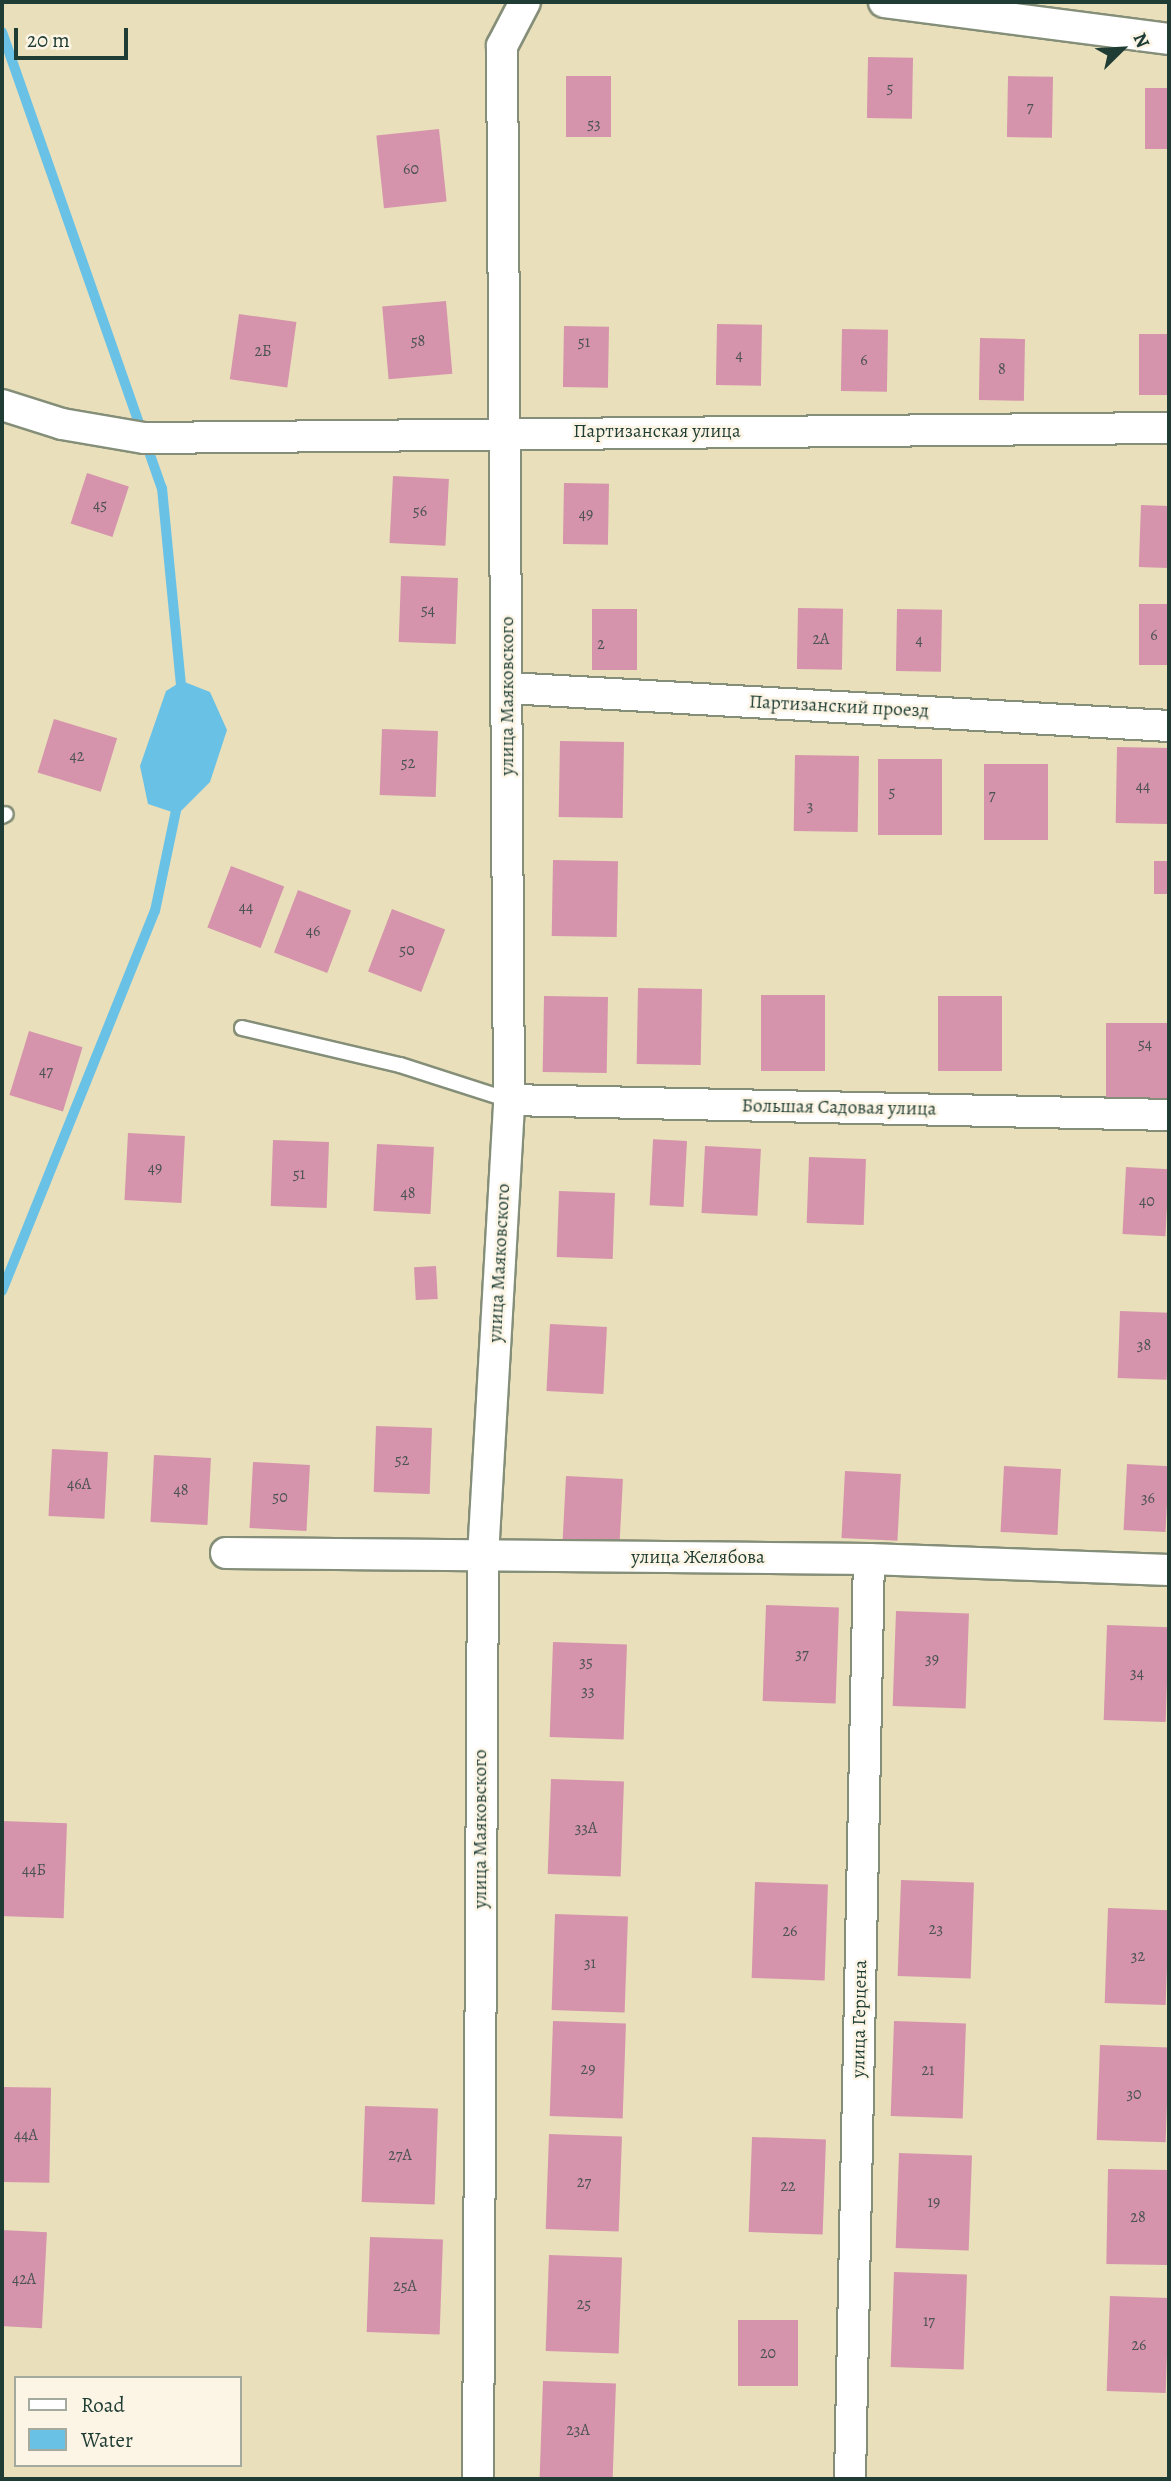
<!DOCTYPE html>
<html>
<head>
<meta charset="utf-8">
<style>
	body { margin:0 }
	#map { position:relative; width:1171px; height:2481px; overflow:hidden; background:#e9dfbb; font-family:Alegreya,serif }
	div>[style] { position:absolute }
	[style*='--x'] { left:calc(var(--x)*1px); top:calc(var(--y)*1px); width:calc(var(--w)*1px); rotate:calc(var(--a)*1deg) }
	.water>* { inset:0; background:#69c2e6 }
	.stream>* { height:10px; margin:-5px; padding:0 5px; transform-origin:5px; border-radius:5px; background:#69c2e6 }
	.building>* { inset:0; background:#d594ab; transform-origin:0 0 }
	.roads { filter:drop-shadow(2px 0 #848e78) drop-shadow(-2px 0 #848e78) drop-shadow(0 2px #848e78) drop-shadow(0 -2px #848e78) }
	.service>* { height:14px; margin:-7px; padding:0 7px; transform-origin:7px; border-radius:7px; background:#fff }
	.minor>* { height:30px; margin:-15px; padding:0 15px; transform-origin:15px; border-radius:15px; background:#fff }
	span { translate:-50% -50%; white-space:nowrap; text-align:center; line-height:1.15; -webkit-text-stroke:5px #fcf5e5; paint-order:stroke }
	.number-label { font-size:16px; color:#4c5352 }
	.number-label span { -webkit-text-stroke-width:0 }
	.street-label { font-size:19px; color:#1f3d34 }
	.frame { position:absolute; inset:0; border:4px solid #1f3d34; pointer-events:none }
	.legend { position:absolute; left:14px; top:2376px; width:228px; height:91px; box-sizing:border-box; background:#fcf5e5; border:2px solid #a4ab9e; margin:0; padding:9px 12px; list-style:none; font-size:21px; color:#1f3d34 }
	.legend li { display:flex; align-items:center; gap:14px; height:35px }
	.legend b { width:35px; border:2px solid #a4ab9e }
	.north { position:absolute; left:1087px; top:14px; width:70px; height:70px; -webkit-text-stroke:5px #fcf5e5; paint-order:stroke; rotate:66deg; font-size:19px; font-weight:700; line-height:28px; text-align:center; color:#1f3d34 }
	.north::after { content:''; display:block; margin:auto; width:24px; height:32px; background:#1f3d34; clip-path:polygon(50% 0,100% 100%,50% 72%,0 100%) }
	.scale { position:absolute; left:14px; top:28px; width:114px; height:32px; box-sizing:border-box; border:4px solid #1f3d34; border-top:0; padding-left:9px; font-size:21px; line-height:24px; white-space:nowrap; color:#1f3d34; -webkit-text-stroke:5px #fcf5e5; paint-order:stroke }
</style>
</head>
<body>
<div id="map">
	<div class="water">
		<div style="clip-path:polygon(182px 681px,210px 692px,227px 730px,210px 782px,178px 814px,148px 804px,140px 766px,166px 691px)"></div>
	</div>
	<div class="stream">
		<div style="--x:2;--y:32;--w:483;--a:70.7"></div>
		<div style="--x:162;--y:488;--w:207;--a:84.5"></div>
		<div style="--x:2;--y:1291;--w:410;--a:-68.1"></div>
		<div style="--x:155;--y:911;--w:112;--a:-78.2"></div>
	</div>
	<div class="building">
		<div style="left:868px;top:57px;width:45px;height:61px;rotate:1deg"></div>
		<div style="left:566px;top:76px;width:45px;height:61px"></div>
		<div style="left:1008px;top:76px;width:45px;height:61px;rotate:1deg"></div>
		<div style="left:1145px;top:88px;width:24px;height:61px"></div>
		<div style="left:439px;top:129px;width:73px;height:63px;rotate:84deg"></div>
		<div style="left:446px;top:301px;width:73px;height:64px;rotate:85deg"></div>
		<div style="left:239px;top:314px;width:58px;height:66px;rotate:8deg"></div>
		<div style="left:717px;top:324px;width:45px;height:61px;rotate:1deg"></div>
		<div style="left:564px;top:326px;width:45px;height:61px;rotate:1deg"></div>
		<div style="left:842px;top:329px;width:46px;height:62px;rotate:1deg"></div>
		<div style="left:1139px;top:334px;width:30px;height:61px"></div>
		<div style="left:980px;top:338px;width:45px;height:62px;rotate:1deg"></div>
		<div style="left:87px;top:473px;width:44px;height:53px;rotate:18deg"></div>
		<div style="left:393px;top:476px;width:56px;height:67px;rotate:3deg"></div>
		<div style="left:564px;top:483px;width:45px;height:61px;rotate:1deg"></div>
		<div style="left:1141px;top:505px;width:28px;height:62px;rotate:2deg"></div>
		<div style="left:401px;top:576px;width:57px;height:66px;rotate:2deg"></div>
		<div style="left:1139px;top:604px;width:30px;height:61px"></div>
		<div style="left:798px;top:608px;width:45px;height:61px;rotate:1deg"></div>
		<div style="left:592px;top:609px;width:45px;height:61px"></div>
		<div style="left:897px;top:609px;width:45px;height:62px;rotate:1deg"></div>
		<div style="left:54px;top:719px;width:66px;height:56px;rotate:17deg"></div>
		<div style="left:382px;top:729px;width:56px;height:66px;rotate:2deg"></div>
		<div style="left:560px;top:741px;width:64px;height:76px;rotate:1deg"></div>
		<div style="left:1117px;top:747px;width:52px;height:76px;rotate:1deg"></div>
		<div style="left:795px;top:755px;width:64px;height:76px;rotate:1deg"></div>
		<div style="left:878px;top:759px;width:64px;height:76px"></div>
		<div style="left:984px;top:764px;width:64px;height:76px"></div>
		<div style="left:553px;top:860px;width:65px;height:76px;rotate:1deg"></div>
		<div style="left:1154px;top:861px;width:15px;height:33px"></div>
		<div style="left:231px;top:866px;width:57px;height:66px;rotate:21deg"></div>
		<div style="left:298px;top:890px;width:57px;height:67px;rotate:21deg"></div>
		<div style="left:392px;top:909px;width:57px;height:67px;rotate:21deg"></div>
		<div style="left:638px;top:988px;width:64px;height:76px;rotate:1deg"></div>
		<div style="left:761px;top:995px;width:64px;height:76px"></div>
		<div style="left:544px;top:996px;width:64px;height:76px;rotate:1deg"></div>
		<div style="left:938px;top:996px;width:64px;height:75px"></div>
		<div style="left:1106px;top:1023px;width:63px;height:76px"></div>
		<div style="left:29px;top:1031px;width:56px;height:67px;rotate:17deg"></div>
		<div style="left:128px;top:1133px;width:57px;height:67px;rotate:3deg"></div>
		<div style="left:273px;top:1140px;width:56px;height:66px;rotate:2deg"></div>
		<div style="left:687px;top:1141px;width:66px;height:34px;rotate:93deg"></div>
		<div style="left:377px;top:1144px;width:57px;height:67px;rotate:3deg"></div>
		<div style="left:705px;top:1146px;width:56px;height:67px;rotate:3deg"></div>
		<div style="left:809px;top:1157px;width:57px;height:66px;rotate:2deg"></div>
		<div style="left:1126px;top:1167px;width:43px;height:67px;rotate:3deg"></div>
		<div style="left:559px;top:1191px;width:56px;height:66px;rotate:2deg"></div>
		<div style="left:436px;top:1266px;width:33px;height:22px;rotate:87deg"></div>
		<div style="left:1120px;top:1311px;width:49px;height:67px;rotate:2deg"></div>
		<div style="left:550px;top:1324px;width:57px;height:67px;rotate:3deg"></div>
		<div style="left:376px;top:1426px;width:56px;height:66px;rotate:2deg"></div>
		<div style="left:52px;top:1449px;width:56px;height:67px;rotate:3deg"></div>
		<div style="left:154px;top:1455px;width:57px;height:67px;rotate:3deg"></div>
		<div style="left:253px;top:1462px;width:57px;height:66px;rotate:3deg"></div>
		<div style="left:1127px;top:1464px;width:42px;height:66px;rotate:3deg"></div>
		<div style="left:1004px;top:1466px;width:57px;height:66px;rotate:3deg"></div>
		<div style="left:845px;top:1471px;width:56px;height:67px;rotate:3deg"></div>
		<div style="left:566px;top:1476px;width:57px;height:67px;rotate:3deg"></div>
		<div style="left:766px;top:1605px;width:73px;height:96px;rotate:2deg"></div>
		<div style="left:896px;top:1611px;width:73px;height:95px;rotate:2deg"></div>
		<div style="left:1107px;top:1625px;width:62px;height:95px;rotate:2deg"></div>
		<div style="left:553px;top:1642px;width:74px;height:95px;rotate:2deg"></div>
		<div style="left:551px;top:1779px;width:73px;height:95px;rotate:2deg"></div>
		<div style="left:2px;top:1821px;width:65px;height:95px;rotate:2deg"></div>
		<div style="left:901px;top:1880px;width:73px;height:96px;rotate:2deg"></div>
		<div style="left:755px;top:1882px;width:73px;height:96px;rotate:2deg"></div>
		<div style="left:1108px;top:1908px;width:61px;height:95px;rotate:2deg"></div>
		<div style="left:555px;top:1914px;width:73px;height:96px;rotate:2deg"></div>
		<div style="left:553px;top:2021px;width:73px;height:95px;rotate:2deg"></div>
		<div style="left:894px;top:2021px;width:72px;height:95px;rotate:2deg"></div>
		<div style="left:1100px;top:2045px;width:69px;height:95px;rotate:2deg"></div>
		<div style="left:2px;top:2087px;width:49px;height:95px;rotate:1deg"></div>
		<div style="left:365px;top:2106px;width:73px;height:96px;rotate:2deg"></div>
		<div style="left:549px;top:2134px;width:73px;height:95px;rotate:2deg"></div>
		<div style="left:752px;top:2137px;width:74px;height:95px;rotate:2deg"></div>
		<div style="left:899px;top:2153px;width:73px;height:95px;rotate:2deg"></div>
		<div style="left:1108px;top:2169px;width:61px;height:95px;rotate:1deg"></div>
		<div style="left:2px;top:2230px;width:45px;height:96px;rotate:3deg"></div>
		<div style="left:370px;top:2237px;width:73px;height:95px;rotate:2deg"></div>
		<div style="left:549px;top:2255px;width:73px;height:96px;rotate:2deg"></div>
		<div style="left:894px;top:2272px;width:73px;height:95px;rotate:2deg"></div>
		<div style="left:1110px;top:2296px;width:59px;height:95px;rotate:2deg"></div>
		<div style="left:738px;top:2320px;width:60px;height:66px"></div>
		<div style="left:543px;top:2381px;width:73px;height:96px;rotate:2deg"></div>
	</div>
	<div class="roads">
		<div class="service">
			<div style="--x:2;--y:816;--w:4;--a:-27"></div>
			<div style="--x:242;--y:1028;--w:162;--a:13.2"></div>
			<div style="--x:400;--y:1065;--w:114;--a:17.8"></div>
		</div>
		<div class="minor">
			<div style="--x:884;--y:2;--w:287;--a:7.4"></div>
			<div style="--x:2;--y:405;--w:63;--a:17.6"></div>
			<div style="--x:62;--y:424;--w:83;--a:9.7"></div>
			<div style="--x:144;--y:438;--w:1025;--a:-0.56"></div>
			<div style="--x:508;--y:688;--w:662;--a:3.29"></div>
			<div style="--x:509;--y:1100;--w:660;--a:1.3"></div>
			<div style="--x:226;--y:1553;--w:643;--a:0.53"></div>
			<div style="--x:869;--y:1559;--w:300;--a:2.1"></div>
			<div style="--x:478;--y:2479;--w:923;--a:-89.69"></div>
			<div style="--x:483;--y:1556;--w:457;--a:-86.7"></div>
			<div style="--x:509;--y:1100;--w:1054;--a:-90.38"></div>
			<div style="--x:502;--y:46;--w:50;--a:-62.4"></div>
			<div style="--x:850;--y:2479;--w:920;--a:-88.82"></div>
		</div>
	</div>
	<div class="number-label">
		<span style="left:890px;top:88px">5</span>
		<span style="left:1030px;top:107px">7</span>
		<span style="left:594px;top:124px">53</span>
		<span style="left:411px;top:169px">60</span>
		<span style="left:418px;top:341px">58</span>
		<span style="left:584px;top:342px">51</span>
		<span style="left:263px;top:351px">2Б</span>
		<span style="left:739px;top:355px">4</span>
		<span style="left:864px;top:360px">6</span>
		<span style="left:1002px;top:369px">8</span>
		<span style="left:100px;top:505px">45</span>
		<span style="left:420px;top:511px">56</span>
		<span style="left:586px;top:514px">49</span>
		<span style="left:428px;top:610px">54</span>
		<span style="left:1154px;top:635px">6</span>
		<span style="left:821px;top:639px">2А</span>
		<span style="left:919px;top:640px">4</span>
		<span style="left:601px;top:644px">2</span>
		<span style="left:77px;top:756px">42</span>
		<span style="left:408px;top:763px">52</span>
		<span style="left:1143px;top:786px">44</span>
		<span style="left:892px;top:792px">5</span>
		<span style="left:992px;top:795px">7</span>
		<span style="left:810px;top:806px">3</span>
		<span style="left:246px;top:907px">44</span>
		<span style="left:313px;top:931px">46</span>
		<span style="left:407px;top:950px">50</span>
		<span style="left:1145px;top:1044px">54</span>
		<span style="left:46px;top:1071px">47</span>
		<span style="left:155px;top:1168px">49</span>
		<span style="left:299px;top:1174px">51</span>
		<span style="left:408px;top:1193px">48</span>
		<span style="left:1147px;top:1201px">40</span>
		<span style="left:1144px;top:1345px">38</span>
		<span style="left:402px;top:1460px">52</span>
		<span style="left:79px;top:1484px">46А</span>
		<span style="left:181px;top:1490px">48</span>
		<span style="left:280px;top:1497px">50</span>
		<span style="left:1148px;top:1498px">36</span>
		<span style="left:802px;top:1654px">37</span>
		<span style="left:932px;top:1659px">39</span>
		<span style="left:586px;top:1662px">35</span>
		<span style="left:1137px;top:1673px">34</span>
		<span style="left:588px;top:1691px">33</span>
		<span style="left:586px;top:1828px">33А</span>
		<span style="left:34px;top:1870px">44Б</span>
		<span style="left:936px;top:1929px">23</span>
		<span style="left:790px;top:1931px">26</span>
		<span style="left:1138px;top:1956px">32</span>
		<span style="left:590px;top:1963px">31</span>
		<span style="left:588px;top:2069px">29</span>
		<span style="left:928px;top:2070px">21</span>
		<span style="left:1134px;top:2094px">30</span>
		<span style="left:26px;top:2135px">44А</span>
		<span style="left:400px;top:2155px">27А</span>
		<span style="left:584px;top:2182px">27</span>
		<span style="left:788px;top:2186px">22</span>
		<span style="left:934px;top:2202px">19</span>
		<span style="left:1138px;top:2217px">28</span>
		<span style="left:24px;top:2279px">42А</span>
		<span style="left:405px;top:2286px">25А</span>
		<span style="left:584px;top:2304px">25</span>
		<span style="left:929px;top:2321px">17</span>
		<span style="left:1139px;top:2345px">26</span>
		<span style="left:768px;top:2353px">20</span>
		<span style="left:578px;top:2430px">23А</span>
	</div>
	<div class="street-label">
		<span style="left:657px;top:432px">Партизанская улица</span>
		<span style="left:508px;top:696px;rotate:-90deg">улица Маяковского</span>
		<span style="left:839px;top:707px;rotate:3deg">Партизанский проезд</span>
		<span style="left:839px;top:1108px;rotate:1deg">Большая Садовая улица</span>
		<span style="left:500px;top:1263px;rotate:-87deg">улица Маяковского</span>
		<span style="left:698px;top:1558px">улица Желябова</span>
		<span style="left:481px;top:1829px;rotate:-90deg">улица Маяковского</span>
		<span style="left:860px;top:2019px;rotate:-89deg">улица Герцена</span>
	</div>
	<div class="frame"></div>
	<ul class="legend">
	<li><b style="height:9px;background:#fff"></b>Road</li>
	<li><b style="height:19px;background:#69c2e6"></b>Water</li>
	</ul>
	<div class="north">N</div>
	<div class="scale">20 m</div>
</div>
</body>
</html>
